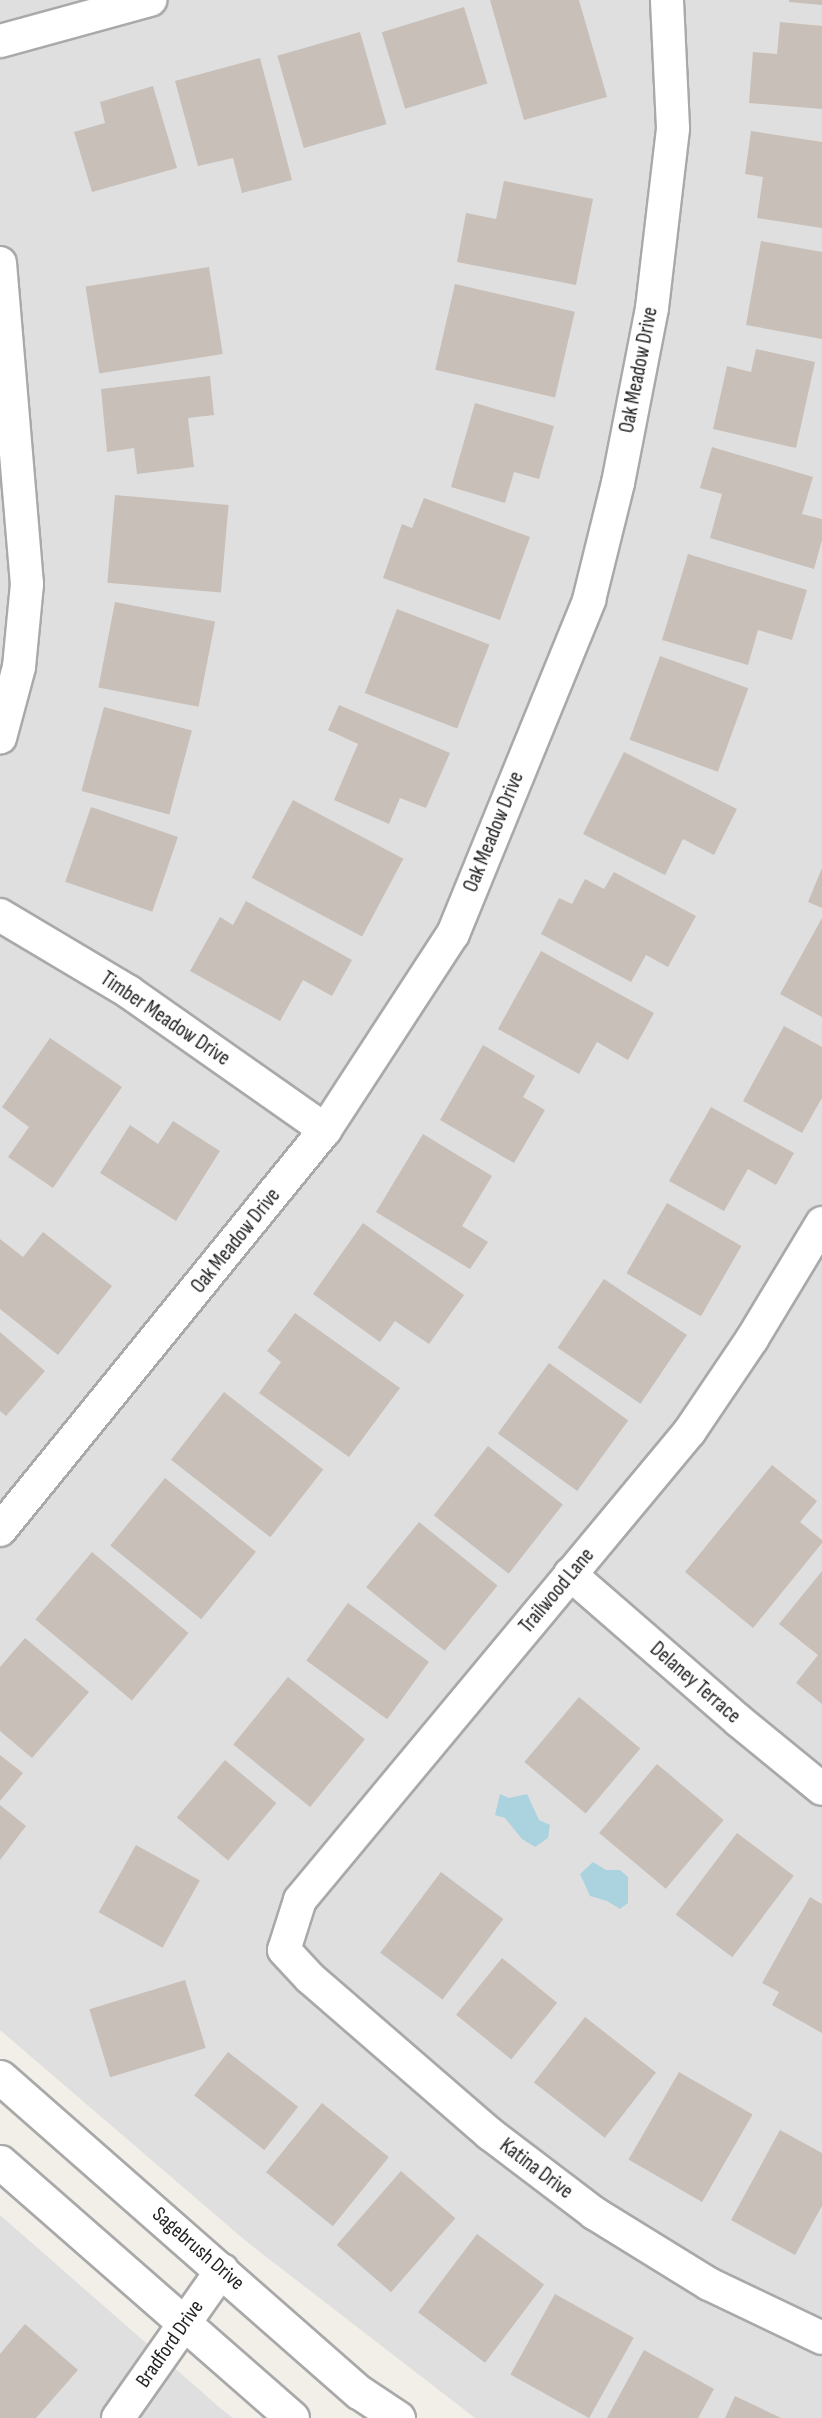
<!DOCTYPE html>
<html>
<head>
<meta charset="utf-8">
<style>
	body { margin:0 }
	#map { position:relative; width:822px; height:2418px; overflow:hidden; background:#f2efe9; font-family:"Sofia Sans Condensed",sans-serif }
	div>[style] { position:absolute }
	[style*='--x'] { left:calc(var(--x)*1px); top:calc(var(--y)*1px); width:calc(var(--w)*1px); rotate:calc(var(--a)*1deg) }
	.residential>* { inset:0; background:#e0dfdf }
	.water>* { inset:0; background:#aad3df }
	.building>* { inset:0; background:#c7bfb8; transform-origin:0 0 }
	.roads { filter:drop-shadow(2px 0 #a9a9a9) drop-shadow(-2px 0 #a9a9a9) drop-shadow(0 2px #a9a9a9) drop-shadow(0 -2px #a9a9a9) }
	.minor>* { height:32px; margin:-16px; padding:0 16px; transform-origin:16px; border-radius:16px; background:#fff }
	.tertiary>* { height:33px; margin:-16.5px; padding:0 16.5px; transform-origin:16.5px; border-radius:16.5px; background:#fff }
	span { translate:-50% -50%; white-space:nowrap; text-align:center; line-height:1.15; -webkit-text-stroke:6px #fff; paint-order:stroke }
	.street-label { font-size:21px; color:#222 }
</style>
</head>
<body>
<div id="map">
	<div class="residential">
		<div style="clip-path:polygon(0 0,822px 0,822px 2418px,475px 2418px,247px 2242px,0 2030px)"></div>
		<div style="clip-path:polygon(0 2215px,219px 2407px,233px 2418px,0 2418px)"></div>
	</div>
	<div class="water">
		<div style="clip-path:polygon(500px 1794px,509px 1798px,527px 1794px,539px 1820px,550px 1825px,548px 1838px,535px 1847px,522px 1839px,505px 1818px,495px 1815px)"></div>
		<div style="clip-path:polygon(593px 1862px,606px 1870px,620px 1870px,628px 1877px,628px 1903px,620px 1909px,607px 1901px,590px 1896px,580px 1874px)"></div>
	</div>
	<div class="building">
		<div style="clip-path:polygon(490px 0,579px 0,607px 97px,524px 120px)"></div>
		<div style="clip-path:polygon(789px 0,822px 0,822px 5px,789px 2px)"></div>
		<div style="left:464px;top:7px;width:80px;height:86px;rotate:73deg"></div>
		<div style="clip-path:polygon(780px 22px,822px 26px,822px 109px,749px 103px,753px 52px,777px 54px)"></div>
		<div style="left:360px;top:32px;width:96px;height:86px;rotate:74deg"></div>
		<div style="clip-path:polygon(260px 58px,292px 180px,242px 193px,233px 158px,198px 166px,175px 81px)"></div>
		<div style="clip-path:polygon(153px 86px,177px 168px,92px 192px,74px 132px,105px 123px,100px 102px)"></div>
		<div style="clip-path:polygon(751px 131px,822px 142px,822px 228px,757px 218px,763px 177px,745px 174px)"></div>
		<div style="clip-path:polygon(504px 181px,593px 199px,576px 285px,457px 262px,466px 213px,496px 219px)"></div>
		<div style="clip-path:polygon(761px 241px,822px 252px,822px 339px,746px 325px)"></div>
		<div style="left:209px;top:267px;width:88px;height:125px;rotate:81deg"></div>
		<div style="left:455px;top:284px;width:123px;height:88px;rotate:13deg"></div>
		<div style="clip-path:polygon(756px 349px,815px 362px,796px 448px,713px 429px,727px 366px,751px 372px)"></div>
		<div style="clip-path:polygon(210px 376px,214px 415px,188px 418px,194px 467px,137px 474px,134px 448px,107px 452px,101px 389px)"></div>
		<div style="clip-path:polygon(475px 403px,554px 426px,539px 479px,514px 472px,505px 503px,451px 487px)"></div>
		<div style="clip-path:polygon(712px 447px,813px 477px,802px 514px,822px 519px,822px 540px,814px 569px,710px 538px,722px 494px,700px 488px)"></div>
		<div style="left:115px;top:495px;width:114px;height:88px;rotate:5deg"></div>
		<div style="clip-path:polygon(424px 498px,530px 537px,500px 620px,383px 578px,402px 524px,412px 528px)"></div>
		<div style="clip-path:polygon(688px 554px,807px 590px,792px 640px,758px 630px,748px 665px,662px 640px)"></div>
		<div style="left:115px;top:602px;width:102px;height:87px;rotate:11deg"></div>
		<div style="left:397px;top:609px;width:99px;height:90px;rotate:21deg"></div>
		<div style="left:660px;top:656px;width:94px;height:89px;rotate:20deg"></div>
		<div style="clip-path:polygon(339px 705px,450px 753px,426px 808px,400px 798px,389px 824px,334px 800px,358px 744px,328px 730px)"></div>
		<div style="left:104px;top:707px;width:91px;height:87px;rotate:15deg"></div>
		<div style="clip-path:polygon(624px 752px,737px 809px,714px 855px,683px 839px,665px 875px,583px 834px)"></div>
		<div style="left:293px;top:800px;width:125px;height:88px;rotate:28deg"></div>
		<div style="left:91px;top:807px;width:92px;height:79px;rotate:19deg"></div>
		<div style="clip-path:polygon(822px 868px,822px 908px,808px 902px)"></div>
		<div style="clip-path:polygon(614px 872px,696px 916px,668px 967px,646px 955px,631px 982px,541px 934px,559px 898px,572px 904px,585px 879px,604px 889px)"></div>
		<div style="clip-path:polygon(246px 901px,352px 960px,332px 996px,303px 980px,280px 1021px,190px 971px,220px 917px,233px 925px)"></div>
		<div style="clip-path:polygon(822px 918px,822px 1017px,780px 994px)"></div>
		<div style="clip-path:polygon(541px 951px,654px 1013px,628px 1060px,597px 1042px,579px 1074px,498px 1029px)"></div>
		<div style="clip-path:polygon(784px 1026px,822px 1047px,822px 1098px,802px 1133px,743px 1101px)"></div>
		<div style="clip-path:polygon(50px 1038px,122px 1087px,53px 1188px,8px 1157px,29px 1127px,2px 1107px)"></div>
		<div style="clip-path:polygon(483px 1045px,535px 1076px,523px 1097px,545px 1110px,514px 1163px,440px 1120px)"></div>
		<div style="clip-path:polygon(711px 1107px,794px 1153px,776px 1185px,748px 1169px,724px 1211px,669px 1181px)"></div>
		<div style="clip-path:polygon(173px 1121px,220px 1151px,176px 1221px,100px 1173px,130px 1125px,158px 1144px)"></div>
		<div style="clip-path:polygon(423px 1134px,492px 1176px,462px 1226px,488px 1242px,470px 1269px,376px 1212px)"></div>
		<div style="left:667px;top:1203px;width:86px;height:81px;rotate:30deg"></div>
		<div style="clip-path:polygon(363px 1223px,464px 1295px,429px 1344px,395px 1321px,380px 1342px,313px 1294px)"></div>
		<div style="clip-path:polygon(43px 1232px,112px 1286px,58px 1355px,0 1309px,0 1239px,23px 1257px)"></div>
		<div style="left:604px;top:1279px;width:100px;height:83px;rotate:34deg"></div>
		<div style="clip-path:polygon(295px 1313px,400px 1388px,349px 1457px,259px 1393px,281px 1362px,267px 1351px)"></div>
		<div style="clip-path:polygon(0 1332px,45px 1371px,6px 1416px,0 1411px)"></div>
		<div style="left:549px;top:1363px;width:98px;height:87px;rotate:36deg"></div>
		<div style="left:224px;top:1392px;width:126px;height:86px;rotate:38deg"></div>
		<div style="left:488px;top:1446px;width:95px;height:88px;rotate:38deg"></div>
		<div style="clip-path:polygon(772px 1465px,817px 1501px,800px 1522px,822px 1540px,822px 1543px,753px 1628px,685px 1572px)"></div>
		<div style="left:165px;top:1478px;width:117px;height:87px;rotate:39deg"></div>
		<div style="left:419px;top:1522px;width:101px;height:84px;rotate:39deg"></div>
		<div style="left:92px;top:1552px;width:126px;height:88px;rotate:40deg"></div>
		<div style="clip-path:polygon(822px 1571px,822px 1704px,796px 1683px,818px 1655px,779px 1624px)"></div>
		<div style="left:348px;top:1603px;width:100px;height:71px;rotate:36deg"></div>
		<div style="clip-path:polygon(25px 1638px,89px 1692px,32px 1758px,0 1731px,0 1667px)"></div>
		<div style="left:288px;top:1677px;width:99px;height:87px;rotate:39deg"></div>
		<div style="left:579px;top:1697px;width:80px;height:85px;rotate:40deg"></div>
		<div style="clip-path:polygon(0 1755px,23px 1773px,0 1801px)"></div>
		<div style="left:225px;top:1760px;width:67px;height:75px;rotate:40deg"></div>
		<div style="left:657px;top:1764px;width:87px;height:90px;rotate:40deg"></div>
		<div style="clip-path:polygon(0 1805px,26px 1826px,0 1860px)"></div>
		<div style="left:737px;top:1833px;width:71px;height:102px;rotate:37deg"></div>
		<div style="left:136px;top:1845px;width:73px;height:77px;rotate:29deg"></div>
		<div style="left:441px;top:1872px;width:78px;height:101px;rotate:37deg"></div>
		<div style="clip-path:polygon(810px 1897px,822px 1904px,822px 2033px,772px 2005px,779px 1992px,762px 1983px)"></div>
		<div style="left:502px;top:1958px;width:71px;height:73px;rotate:39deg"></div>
		<div style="left:185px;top:1980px;width:71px;height:100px;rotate:73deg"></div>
		<div style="left:585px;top:2017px;width:90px;height:83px;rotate:38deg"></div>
		<div style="left:228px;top:2052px;width:89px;height:55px;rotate:38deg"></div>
		<div style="left:679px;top:2072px;width:85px;height:101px;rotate:30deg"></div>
		<div style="left:322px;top:2103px;width:86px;height:89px;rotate:39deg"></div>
		<div style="clip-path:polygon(780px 2130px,822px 2153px,822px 2206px,795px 2255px,731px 2220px)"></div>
		<div style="left:401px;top:2171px;width:72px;height:98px;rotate:41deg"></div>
		<div style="left:477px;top:2234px;width:84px;height:98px;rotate:37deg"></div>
		<div style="left:555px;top:2294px;width:90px;height:92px;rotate:29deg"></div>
		<div style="clip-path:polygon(25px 2324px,78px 2370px,36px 2418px,0 2418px,0 2354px)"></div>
		<div style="clip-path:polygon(644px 2350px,714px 2389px,698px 2418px,607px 2418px)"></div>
		<div style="clip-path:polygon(735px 2396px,781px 2418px,725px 2418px)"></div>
	</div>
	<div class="roads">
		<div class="minor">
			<div style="--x:0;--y:41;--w:156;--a:-15.3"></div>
			<div style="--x:0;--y:263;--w:322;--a:85.2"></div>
			<div style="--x:27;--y:584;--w:83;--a:95.5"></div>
			<div style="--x:19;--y:667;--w:73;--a:105"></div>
			<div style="--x:0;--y:915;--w:150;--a:30.8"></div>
			<div style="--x:129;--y:992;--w:240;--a:35.1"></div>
			<div style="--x:822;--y:1223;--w:135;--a:121.1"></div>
			<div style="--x:752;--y:1339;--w:111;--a:124"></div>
			<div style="--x:690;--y:1431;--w:610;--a:129.75"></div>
			<div style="--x:300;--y:1900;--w:52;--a:107.7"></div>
			<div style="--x:284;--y:1950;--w:38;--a:47"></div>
			<div style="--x:310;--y:1978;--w:238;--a:40.9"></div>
			<div style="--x:490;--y:2134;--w:131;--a:37.2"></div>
			<div style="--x:594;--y:2213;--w:135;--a:31.7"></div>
			<div style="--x:709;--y:2284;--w:125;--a:25.5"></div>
			<div style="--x:0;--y:1530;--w:515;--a:-50.91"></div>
			<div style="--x:325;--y:1130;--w:234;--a:-56.9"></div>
			<div style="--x:453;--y:934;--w:361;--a:-67.8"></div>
			<div style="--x:589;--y:600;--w:121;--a:-76.1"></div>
			<div style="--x:618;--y:483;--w:178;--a:-79"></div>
			<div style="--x:652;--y:308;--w:181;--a:-83.3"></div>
			<div style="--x:673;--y:128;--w:128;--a:-92.7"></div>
			<div style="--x:570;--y:1574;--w:224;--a:41"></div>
			<div style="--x:739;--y:1721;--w:107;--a:39.3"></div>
			<div style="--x:118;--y:2418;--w:181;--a:-54.9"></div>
		</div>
		<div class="tertiary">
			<div style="--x:0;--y:2077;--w:478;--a:41.3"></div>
			<div style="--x:359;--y:2392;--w:47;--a:33.7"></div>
			<div style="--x:0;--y:2162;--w:388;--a:41.2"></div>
		</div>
	</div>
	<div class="street-label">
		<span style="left:639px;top:370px;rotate:-79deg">Oak Meadow Drive</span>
		<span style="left:494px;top:832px;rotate:-68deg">Oak Meadow Drive</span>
		<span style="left:165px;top:1019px;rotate:34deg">Timber Meadow Drive</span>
		<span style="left:236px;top:1241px;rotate:-51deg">Oak Meadow Drive</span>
		<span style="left:557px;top:1591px;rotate:-50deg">Trailwood Lane</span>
		<span style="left:695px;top:1683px;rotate:41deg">Delaney Terrace</span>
		<span style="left:536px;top:2169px;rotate:37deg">Katina Drive</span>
		<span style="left:198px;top:2249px;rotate:41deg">Sagebrush Drive</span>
		<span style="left:170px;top:2344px;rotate:-55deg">Bradford Drive</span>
	</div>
</div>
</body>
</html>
